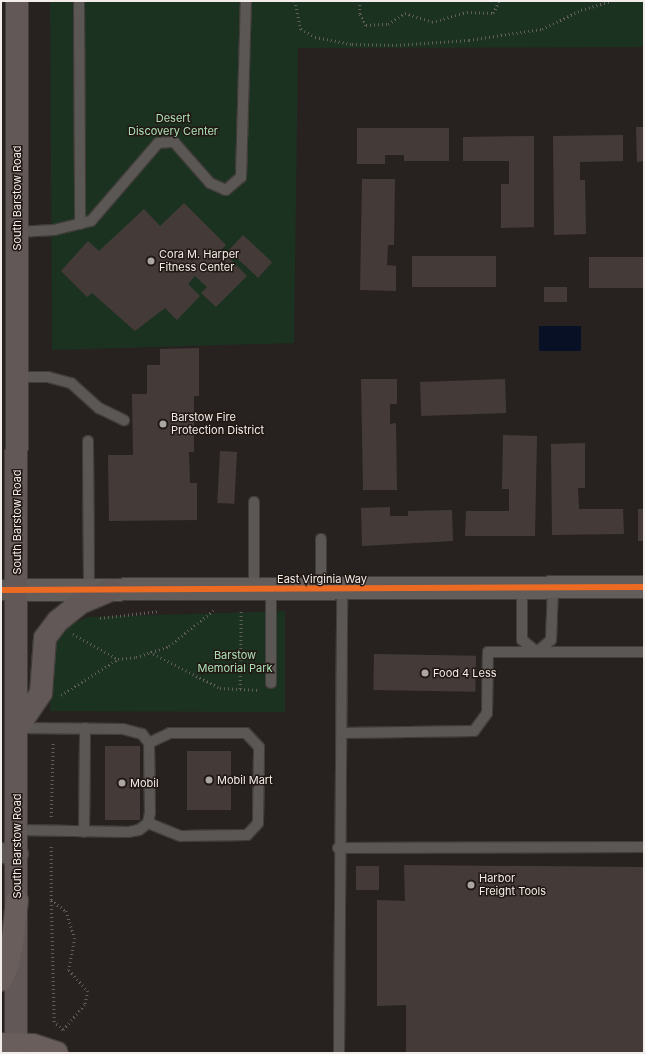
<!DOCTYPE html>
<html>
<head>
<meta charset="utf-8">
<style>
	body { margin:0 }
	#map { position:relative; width:645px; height:1054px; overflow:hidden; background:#272220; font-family:Inter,sans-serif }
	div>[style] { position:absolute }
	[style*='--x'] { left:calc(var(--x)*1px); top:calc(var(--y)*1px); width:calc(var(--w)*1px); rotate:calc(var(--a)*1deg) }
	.green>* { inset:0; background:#1c3221 }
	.water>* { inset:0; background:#071025; transform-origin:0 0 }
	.building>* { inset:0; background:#443b39; transform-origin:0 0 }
	.path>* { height:2.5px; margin-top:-1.25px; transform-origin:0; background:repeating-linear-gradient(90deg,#625e5c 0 1px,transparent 0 4px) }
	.roads { filter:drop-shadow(1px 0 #413d3a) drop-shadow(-1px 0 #413d3a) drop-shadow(0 1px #413d3a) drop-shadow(0 -1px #413d3a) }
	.lane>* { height:10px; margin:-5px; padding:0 5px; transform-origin:5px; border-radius:5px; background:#5b5755 }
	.street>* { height:20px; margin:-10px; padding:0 10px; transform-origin:10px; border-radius:10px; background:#5b5755 }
	.secondary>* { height:22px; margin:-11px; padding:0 11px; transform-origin:11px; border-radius:11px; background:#625d5b }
	.primary>* { height:22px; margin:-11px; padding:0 11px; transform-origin:11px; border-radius:11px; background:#615857 }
	.highway>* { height:22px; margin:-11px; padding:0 11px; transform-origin:11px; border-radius:11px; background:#695e5c }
	.cycleway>* { height:6px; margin:-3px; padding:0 3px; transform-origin:3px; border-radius:3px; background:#ed6a23 }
	.dots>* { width:11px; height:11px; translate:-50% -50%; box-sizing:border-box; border:2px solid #211814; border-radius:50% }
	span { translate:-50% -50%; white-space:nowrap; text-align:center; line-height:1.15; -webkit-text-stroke:3px #211814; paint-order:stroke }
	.park-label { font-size:11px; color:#ace1b6 }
	.street-label { font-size:11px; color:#f3ede9 }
	.poi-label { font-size:11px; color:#f3ede9 }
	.left { translate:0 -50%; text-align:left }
	.frame { position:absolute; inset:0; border:2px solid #f3ede9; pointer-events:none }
</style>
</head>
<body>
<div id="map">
	<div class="green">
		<div style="clip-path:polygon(50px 1px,644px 1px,644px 47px,298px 48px,294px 343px,52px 350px)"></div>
		<div style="clip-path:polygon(285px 611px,285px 712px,50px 711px,54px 633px,87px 617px)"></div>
	</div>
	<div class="water">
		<div style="left:539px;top:326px;width:42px;height:25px"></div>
	</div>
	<div class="building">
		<div style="clip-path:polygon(636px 127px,644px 127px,644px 161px,637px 162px)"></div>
		<div style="clip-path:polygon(357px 128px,449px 128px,449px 161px,404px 161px,404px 155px,385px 155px,385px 164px,357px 164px)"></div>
		<div style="clip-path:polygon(623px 135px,623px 161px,580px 162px,580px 180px,585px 180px,586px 234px,554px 235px,553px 136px)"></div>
		<div style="clip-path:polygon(534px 136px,534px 227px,501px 228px,501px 184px,509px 184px,509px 161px,463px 161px,463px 137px)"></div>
		<div style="clip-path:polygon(362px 179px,395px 179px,394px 245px,388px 245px,387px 265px,396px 266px,396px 291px,360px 290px)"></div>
		<div style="clip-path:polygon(184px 203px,226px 245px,221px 250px,247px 276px,216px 307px,201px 293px,207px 287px,195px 276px,188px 284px,200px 296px,177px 320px,165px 308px,135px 331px,92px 293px,87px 297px,61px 271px,88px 241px,99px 251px,144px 209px,160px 226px)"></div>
		<div style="left:243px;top:235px;width:40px;height:21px;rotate:43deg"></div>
		<div style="left:412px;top:256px;width:84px;height:31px"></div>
		<div style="left:589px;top:257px;width:55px;height:31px"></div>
		<div style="left:544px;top:287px;width:23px;height:15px"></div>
		<div style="clip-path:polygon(199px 348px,199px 396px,194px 396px,194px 452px,189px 452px,190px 483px,197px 483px,197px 520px,109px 521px,108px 455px,133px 455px,132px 394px,147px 394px,147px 365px,160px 365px,160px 349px)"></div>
		<div style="clip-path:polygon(361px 379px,397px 379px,397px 404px,390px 404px,390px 424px,396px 423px,397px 490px,363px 490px)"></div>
		<div style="left:505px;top:379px;width:34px;height:85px;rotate:88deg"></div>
		<div style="clip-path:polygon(503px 435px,537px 436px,535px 536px,465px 536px,466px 511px,509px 511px,509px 489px,502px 489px)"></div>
		<div style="clip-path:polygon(585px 443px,585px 488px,578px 488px,579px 509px,623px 509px,624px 534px,552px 535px,551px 444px)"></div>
		<div style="left:220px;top:451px;width:17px;height:52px;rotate:3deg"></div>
		<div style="clip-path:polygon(390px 507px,390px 516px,408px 516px,408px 511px,452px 510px,453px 541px,362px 546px,361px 508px)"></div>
		<div style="left:638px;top:509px;width:6px;height:32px"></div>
		<div style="left:374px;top:654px;width:102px;height:36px;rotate:1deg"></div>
		<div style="left:105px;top:746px;width:35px;height:74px"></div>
		<div style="left:187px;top:751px;width:44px;height:59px"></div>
		<div style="clip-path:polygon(404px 865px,644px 867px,644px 1053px,406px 1053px,406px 1005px,377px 1006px,377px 900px,405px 901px)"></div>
		<div style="left:356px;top:866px;width:23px;height:24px"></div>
	</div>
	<div class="path">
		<div style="--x:295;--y:1;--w:29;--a:78"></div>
		<div style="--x:301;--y:29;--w:16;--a:30"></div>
		<div style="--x:315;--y:37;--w:38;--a:11"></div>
		<div style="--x:352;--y:44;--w:44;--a:1.3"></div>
		<div style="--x:396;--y:45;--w:73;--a:-3.9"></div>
		<div style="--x:469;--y:40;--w:74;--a:-8.6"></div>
		<div style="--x:542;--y:29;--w:43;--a:-26"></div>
		<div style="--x:581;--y:10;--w:30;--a:-17"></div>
		<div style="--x:360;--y:1;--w:13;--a:90"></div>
		<div style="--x:360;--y:14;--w:13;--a:61"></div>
		<div style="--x:366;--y:25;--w:22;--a:-3"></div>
		<div style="--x:388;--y:24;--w:20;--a:-33"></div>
		<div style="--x:405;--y:13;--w:28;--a:18"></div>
		<div style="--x:432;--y:22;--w:36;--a:-16"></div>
		<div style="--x:467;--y:12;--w:26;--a:2"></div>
		<div style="--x:493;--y:13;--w:13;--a:-63"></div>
		<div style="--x:100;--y:618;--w:60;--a:-6.7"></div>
		<div style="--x:73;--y:634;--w:51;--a:29.1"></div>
		<div style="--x:118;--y:659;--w:18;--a:-6"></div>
		<div style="--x:136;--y:657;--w:35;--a:-18"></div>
		<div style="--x:169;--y:646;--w:58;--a:-38.7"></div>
		<div style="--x:150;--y:652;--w:79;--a:27.2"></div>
		<div style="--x:220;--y:688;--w:20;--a:3"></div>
		<div style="--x:240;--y:689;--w:80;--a:-89.3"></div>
		<div style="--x:240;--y:689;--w:20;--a:3"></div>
		<div style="--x:61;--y:695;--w:67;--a:-32.3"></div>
		<div style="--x:51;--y:817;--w:75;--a:-88.5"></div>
		<div style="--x:51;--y:900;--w:19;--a:36"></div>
		<div style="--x:66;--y:911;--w:28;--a:72"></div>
		<div style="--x:75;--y:938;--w:33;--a:101"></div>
		<div style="--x:69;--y:970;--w:28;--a:48"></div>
		<div style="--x:88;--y:991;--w:14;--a:102"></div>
		<div style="--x:85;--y:1005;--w:33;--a:131"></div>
		<div style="--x:63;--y:1030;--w:12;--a:-138"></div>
		<div style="--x:54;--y:1022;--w:122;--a:-91.4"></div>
		<div style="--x:51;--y:900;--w:56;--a:-90"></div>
	</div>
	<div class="roads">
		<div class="lane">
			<div style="--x:79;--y:1;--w:223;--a:89.7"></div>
			<div style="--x:17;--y:232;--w:37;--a:-3"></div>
			<div style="--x:54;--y:230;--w:38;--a:-14"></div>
			<div style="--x:91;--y:221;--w:103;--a:-49.3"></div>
			<div style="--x:158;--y:143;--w:16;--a:-4"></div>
			<div style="--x:174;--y:142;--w:55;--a:48.7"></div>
			<div style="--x:210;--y:183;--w:17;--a:24"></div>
			<div style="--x:226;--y:190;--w:20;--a:-41"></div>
			<div style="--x:241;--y:177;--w:176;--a:-88.4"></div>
			<div style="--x:17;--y:377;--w:31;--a:0"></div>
			<div style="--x:48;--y:377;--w:24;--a:15"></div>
			<div style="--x:71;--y:383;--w:38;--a:42"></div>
			<div style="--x:99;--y:408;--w:28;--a:26"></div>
			<div style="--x:88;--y:441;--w:149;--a:89.6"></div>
			<div style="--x:254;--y:502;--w:87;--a:90"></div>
			<div style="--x:522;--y:587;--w:53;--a:90"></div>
			<div style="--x:522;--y:640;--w:19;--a:39"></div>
			<div style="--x:537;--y:652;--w:18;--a:-41"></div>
			<div style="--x:551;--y:640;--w:53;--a:-87.8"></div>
			<div style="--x:271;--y:589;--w:94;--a:90"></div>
			<div style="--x:321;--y:589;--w:50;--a:-90"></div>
			<div style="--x:17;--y:728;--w:106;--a:0.5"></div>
			<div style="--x:123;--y:729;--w:20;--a:15"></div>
			<div style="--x:142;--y:734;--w:11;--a:52"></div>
			<div style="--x:149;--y:743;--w:69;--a:89.2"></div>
			<div style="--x:150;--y:812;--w:11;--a:100"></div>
			<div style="--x:148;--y:823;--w:11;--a:142"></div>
			<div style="--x:139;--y:830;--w:10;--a:169"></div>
			<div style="--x:129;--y:832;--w:112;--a:-179"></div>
			<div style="--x:342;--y:733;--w:132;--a:-0.9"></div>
			<div style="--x:474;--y:731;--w:22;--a:-54"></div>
			<div style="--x:487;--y:713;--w:61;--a:-89.1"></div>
			<div style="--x:488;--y:652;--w:156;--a:0"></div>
			<div style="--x:148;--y:823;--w:35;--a:22"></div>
			<div style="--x:181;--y:836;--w:66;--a:-0.9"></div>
			<div style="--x:247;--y:835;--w:16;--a:-47"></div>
			<div style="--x:258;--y:823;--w:76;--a:-89.2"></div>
			<div style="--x:259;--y:747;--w:19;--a:-133"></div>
			<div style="--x:246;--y:733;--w:76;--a:180"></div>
			<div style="--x:170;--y:733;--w:23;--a:155"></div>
			<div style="--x:84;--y:832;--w:104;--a:-89.4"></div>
			<div style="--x:338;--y:848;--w:306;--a:-0.2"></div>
			<div style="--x:339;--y:1053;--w:464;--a:-89.6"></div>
		</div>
		<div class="street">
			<div style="--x:1;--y:590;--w:16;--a:0"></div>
			<div style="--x:1;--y:853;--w:17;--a:3"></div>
		</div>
		<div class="secondary">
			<div style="--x:17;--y:590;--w:627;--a:-0.27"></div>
		</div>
		<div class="primary">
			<div style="--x:17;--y:728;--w:42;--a:-55.6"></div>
			<div style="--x:41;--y:693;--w:55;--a:-85.8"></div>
			<div style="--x:45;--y:638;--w:21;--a:-53"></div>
			<div style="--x:58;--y:621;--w:28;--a:-39"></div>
			<div style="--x:80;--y:603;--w:33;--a:-23"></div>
			<div style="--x:16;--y:1053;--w:1052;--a:-89.95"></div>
		</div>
		<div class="highway">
			<div style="--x:1;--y:980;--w:17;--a:-66"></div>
			<div style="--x:8;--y:964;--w:26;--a:-79"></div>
			<div style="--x:13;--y:938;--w:38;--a:-84"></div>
			<div style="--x:1;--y:1044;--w:32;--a:2"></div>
			<div style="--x:33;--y:1045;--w:25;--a:18"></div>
		</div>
	</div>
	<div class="cycleway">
		<div style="--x:1;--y:590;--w:643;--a:-0.27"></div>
	</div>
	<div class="dots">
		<div style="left:151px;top:261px;background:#aca6a3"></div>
		<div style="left:163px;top:424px;background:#aca6a3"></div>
		<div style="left:425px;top:673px;background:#aca6a3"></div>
		<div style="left:209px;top:780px;background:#aca6a3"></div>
		<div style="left:122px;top:783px;background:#aca6a3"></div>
		<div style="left:471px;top:885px;background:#aca6a3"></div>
	</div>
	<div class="park-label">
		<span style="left:173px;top:125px">Desert<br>Discovery Center</span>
		<span style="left:235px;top:662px">Barstow<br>Memorial Park</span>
	</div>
	<div class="street-label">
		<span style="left:17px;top:198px;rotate:-90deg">South Barstow Road</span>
		<span style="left:17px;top:522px;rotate:-90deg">South Barstow Road</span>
		<span style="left:322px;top:579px">East Virginia Way</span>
		<span style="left:17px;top:846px;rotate:-90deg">South Barstow Road</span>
	</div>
	<div class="poi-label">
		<span class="left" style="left:159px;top:261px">Cora M. Harper<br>Fitness Center</span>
		<span class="left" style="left:171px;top:424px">Barstow Fire<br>Protection District</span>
		<span class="left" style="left:433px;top:673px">Food 4 Less</span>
		<span class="left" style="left:217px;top:780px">Mobil Mart</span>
		<span class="left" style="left:130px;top:783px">Mobil</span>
		<span class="left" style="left:479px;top:885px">Harbor<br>Freight Tools</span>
	</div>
	<div class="frame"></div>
</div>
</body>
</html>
